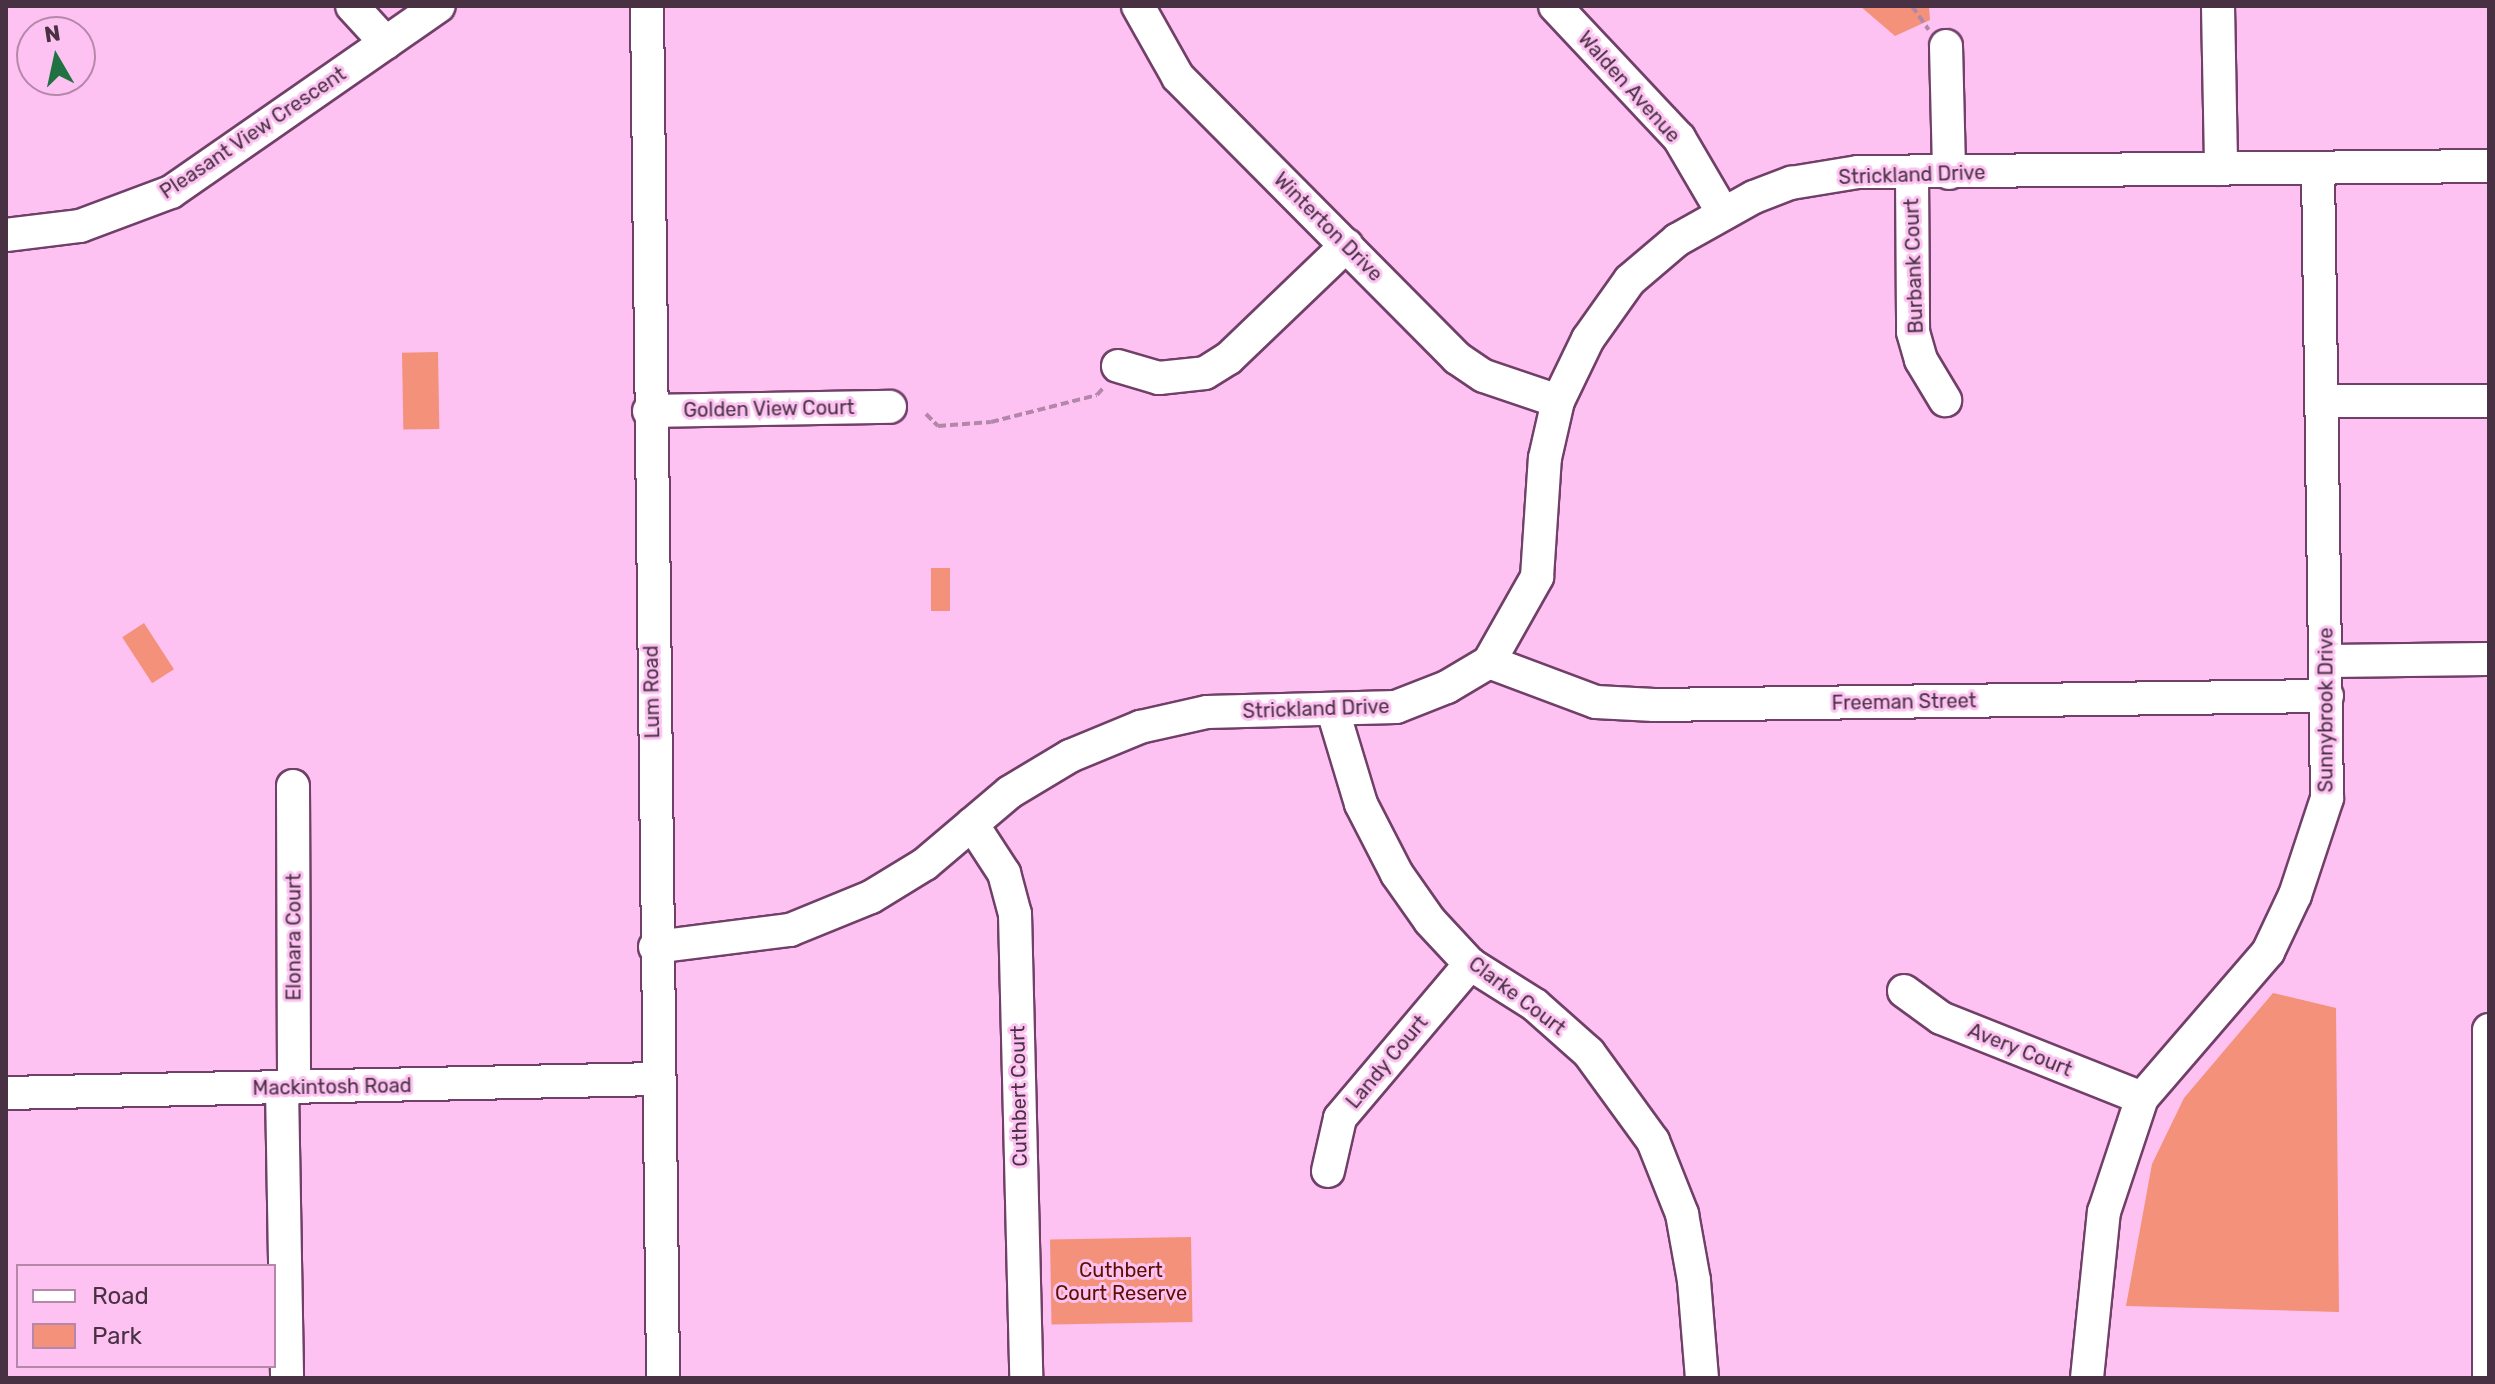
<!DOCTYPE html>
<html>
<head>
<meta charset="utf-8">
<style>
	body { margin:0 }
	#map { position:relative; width:2495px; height:1384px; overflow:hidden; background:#fdc2f1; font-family:Rubik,sans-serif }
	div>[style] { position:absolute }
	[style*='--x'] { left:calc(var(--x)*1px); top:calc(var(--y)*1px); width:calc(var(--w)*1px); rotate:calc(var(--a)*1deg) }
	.green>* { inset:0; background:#f4917a; transform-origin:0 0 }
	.path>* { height:4px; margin-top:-2px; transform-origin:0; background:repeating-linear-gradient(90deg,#b387aa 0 8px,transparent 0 12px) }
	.roads { filter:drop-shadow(2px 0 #714069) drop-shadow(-2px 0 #714069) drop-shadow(0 2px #714069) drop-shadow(0 -2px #714069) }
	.minor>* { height:32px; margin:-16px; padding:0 16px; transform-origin:16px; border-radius:16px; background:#fff }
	span { translate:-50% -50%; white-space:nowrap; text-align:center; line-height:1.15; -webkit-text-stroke:6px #fdc2f1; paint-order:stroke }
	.street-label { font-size:20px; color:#483143 }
	.park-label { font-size:20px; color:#5f0e00 }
	.frame { position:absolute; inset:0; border:8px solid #483143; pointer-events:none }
	.legend { position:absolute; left:16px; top:1264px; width:260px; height:104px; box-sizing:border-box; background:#fdc2f1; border:2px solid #b588ab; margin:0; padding:10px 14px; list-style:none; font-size:24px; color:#483143 }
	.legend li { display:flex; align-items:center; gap:16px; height:40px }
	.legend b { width:40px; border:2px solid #b588ab }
	.north { position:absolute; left:16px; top:16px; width:80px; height:80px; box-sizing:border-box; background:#fdc2f1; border:2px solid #b588ab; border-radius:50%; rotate:351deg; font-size:22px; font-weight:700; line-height:32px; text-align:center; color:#483143 }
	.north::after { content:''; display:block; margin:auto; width:28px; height:36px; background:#207243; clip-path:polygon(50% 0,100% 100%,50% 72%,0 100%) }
</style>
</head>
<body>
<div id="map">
	<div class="green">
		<div style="clip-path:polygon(1860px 6px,1929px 6px,1930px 20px,1895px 36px)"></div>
		<div style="left:438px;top:352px;width:77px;height:36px;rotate:89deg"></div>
		<div style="left:931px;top:568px;width:19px;height:43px"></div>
		<div style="left:144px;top:623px;width:55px;height:26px;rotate:57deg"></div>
		<div style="clip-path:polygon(2273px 993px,2336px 1008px,2339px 1312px,2126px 1306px,2152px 1164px,2184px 1098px)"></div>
		<div style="left:1191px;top:1237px;width:85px;height:141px;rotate:89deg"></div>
	</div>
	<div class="path">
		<div style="--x:1912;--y:6;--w:29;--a:55"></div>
		<div style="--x:926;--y:414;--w:17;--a:45"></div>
		<div style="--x:938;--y:426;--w:53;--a:-4.3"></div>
		<div style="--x:991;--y:422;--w:109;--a:-14.3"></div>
		<div style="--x:1097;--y:395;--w:9;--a:-49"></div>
	</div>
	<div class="roads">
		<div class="minor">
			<div style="--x:352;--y:6;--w:50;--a:47.4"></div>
			<div style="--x:647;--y:6;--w:1372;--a:89.33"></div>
			<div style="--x:1138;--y:6;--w:81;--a:60.6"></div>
			<div style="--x:1178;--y:77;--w:396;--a:45.2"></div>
			<div style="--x:1457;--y:358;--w:32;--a:34"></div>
			<div style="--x:1484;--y:376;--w:78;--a:18.7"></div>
			<div style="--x:1555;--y:6;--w:181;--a:46.8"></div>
			<div style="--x:1679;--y:138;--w:87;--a:59.6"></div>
			<div style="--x:2218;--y:6;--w:163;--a:88.9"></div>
			<div style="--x:1946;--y:46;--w:127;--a:88.6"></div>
			<div style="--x:1912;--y:174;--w:158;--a:89.6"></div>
			<div style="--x:1913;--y:332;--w:29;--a:74"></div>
			<div style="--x:1921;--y:360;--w:47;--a:59"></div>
			<div style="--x:6;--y:235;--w:75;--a:-6.9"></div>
			<div style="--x:80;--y:226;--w:97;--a:-20.5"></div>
			<div style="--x:171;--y:192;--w:326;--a:-34.8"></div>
			<div style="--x:1118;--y:366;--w:43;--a:16.3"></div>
			<div style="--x:1159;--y:378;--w:46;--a:-6.2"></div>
			<div style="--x:1205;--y:373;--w:28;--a:-32"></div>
			<div style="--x:1229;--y:358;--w:163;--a:-43.8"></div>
			<div style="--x:2322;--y:401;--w:167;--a:0"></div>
			<div style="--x:649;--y:411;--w:241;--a:-1"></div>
			<div style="--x:2327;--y:661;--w:162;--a:-0.7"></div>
			<div style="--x:1489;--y:662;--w:114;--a:20.5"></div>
			<div style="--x:1596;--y:702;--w:58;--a:3"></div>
			<div style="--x:1654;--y:705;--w:673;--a:-0.77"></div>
			<div style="--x:1333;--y:711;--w:97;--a:73.2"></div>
			<div style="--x:1361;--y:804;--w:79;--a:62.8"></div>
			<div style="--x:1397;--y:874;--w:57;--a:54.9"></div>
			<div style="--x:1430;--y:921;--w:59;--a:47.1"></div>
			<div style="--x:1470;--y:964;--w:77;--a:32.2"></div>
			<div style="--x:1535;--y:1005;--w:72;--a:41.6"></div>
			<div style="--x:1589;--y:1053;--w:109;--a:54"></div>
			<div style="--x:1653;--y:1141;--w:79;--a:68.3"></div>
			<div style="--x:1682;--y:1214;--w:68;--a:79.8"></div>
			<div style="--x:1694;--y:1281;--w:97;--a:85.3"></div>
			<div style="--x:293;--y:786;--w:302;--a:89.8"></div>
			<div style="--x:972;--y:824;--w:59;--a:56.9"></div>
			<div style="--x:1004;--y:873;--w:42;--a:75"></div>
			<div style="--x:1015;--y:914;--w:464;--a:88.6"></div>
			<div style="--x:655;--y:947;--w:136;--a:-7.2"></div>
			<div style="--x:790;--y:930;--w:87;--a:-22.2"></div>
			<div style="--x:871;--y:897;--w:63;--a:-31.4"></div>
			<div style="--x:925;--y:864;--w:111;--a:-40.3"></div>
			<div style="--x:1010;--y:792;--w:70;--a:-31"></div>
			<div style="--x:1070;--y:756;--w:76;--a:-22.5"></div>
			<div style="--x:1140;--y:727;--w:69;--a:-12.6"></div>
			<div style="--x:1207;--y:712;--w:189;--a:-1.5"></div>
			<div style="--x:1396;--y:707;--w:55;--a:-21.4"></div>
			<div style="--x:1447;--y:687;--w:49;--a:-30.8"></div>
			<div style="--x:1489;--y:662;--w:98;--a:-60.5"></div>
			<div style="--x:1537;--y:577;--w:119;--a:-86.2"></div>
			<div style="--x:1545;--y:458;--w:58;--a:-77.2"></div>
			<div style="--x:1558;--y:401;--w:69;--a:-64.2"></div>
			<div style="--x:1588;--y:339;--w:72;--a:-54.6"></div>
			<div style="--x:1630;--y:280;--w:62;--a:-40.4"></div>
			<div style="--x:1677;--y:240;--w:88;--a:-29.2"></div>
			<div style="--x:1754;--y:197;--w:40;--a:-21"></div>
			<div style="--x:1791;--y:183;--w:68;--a:-9.3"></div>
			<div style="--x:1858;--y:172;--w:631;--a:-0.54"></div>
			<div style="--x:1904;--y:991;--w:46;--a:36.1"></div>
			<div style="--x:1941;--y:1018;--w:216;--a:21.7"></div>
			<div style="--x:282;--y:1088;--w:290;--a:89"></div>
			<div style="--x:6;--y:1093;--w:652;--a:-1.23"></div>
			<div style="--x:1328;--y:1171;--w:54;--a:-77.2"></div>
			<div style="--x:1340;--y:1118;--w:202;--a:-49.8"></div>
			<div style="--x:2087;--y:1378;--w:167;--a:-84.2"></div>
			<div style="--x:2104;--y:1212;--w:120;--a:-71.6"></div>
			<div style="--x:2142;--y:1098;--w:193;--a:-49.2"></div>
			<div style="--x:2268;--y:952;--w:63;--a:-64.7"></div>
			<div style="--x:2295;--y:895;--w:102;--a:-71.7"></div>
			<div style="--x:2327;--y:798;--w:629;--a:-90.82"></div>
			<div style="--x:2489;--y:1378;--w:348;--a:-90"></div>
		</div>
	</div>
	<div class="street-label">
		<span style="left:1629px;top:87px;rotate:48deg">Walden Avenue</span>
		<span style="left:253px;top:133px;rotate:-34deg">Pleasant View Crescent</span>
		<span style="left:1912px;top:175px;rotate:-2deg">Strickland Drive</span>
		<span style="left:1328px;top:227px;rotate:45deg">Winterton Drive</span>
		<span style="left:1914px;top:266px;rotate:-92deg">Burbank Court</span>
		<span style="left:769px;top:409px;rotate:-1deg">Golden View Court</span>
		<span style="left:652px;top:692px;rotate:-91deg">Lum Road</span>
		<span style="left:1904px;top:702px;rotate:-1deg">Freeman Street</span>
		<span style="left:1316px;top:709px;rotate:-2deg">Strickland Drive</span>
		<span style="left:2326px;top:710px;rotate:-90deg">Sunnybrook Drive</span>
		<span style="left:294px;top:937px;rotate:-90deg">Elonara Court</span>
		<span style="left:1517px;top:996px;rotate:37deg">Clarke Court</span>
		<span style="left:2020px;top:1050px;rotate:22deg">Avery Court</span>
		<span style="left:1387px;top:1062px;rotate:-50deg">Landy Court</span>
		<span style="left:332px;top:1087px;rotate:-1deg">Mackintosh Road</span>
		<span style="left:1019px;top:1096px;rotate:-91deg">Cuthbert Court</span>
	</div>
	<div class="park-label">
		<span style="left:1121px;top:1282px">Cuthbert<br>Court Reserve</span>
	</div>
	<div class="frame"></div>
	<ul class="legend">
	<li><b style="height:10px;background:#fff"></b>Road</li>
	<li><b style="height:22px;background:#f4917a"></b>Park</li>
	</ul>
	<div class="north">N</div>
</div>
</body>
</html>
